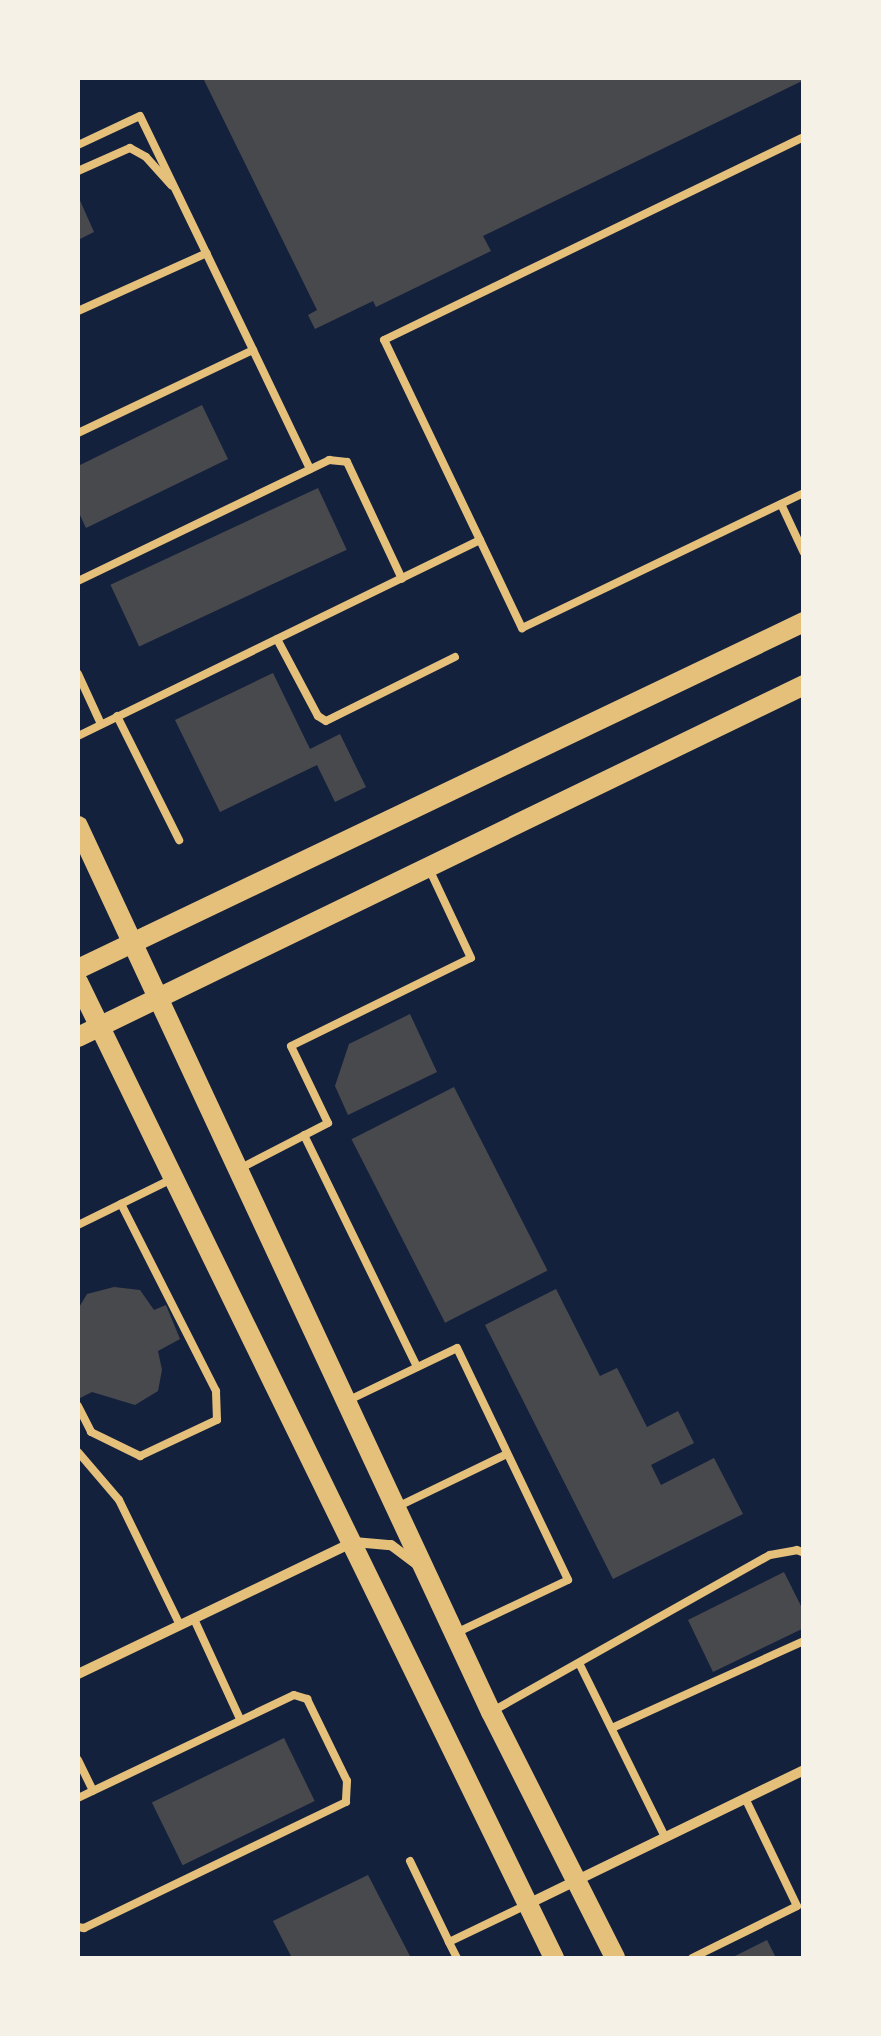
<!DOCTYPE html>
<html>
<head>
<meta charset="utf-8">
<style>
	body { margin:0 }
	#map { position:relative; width:881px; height:2036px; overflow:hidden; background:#14213d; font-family:"PT Serif",serif }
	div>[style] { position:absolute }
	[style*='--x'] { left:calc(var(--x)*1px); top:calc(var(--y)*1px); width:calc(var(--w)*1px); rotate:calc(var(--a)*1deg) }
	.building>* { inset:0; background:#48494c; transform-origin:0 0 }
	.service>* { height:8px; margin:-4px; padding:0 4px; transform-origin:4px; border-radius:4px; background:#e5c07b }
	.minor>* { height:10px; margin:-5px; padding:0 5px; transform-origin:5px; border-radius:5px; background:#e5c07b }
	.secondary>* { height:20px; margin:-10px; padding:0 10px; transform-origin:10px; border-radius:10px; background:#e5c07b }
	span { translate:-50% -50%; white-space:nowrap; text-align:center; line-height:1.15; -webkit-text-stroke:10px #f6f1e7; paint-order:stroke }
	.frame { position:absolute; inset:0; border:80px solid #f6f1e7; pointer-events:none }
</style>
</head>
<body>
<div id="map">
	<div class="building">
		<div style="clip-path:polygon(203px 78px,804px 78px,804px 80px,483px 236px,491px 251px,376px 307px,373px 301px,315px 329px,308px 315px,317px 310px)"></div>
		<div style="clip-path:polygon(78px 196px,94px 232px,78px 240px)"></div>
		<div style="clip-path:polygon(202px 405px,228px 459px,86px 528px,78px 511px,78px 466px)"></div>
		<div style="left:318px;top:488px;width:68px;height:229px;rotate:65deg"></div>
		<div style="clip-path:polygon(273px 673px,310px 749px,340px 734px,366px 787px,335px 802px,317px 765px,220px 812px,175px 720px)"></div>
		<div style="clip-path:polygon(410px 1014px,437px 1072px,348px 1115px,335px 1086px,349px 1044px)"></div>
		<div style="left:454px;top:1087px;width:206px;height:115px;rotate:63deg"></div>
		<div style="clip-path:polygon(114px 1287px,140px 1290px,154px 1310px,166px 1305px,180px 1339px,158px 1351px,162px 1370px,158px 1391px,135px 1405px,92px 1392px,78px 1399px,78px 1309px,87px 1294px)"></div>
		<div style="clip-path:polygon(556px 1289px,600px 1376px,617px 1368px,647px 1427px,678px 1411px,694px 1443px,651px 1465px,661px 1485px,714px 1458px,743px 1514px,613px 1579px,485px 1325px)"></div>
		<div style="clip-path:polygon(784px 1572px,804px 1612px,804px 1628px,713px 1672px,688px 1620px)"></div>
		<div style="left:284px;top:1738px;width:70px;height:147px;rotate:64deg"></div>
		<div style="clip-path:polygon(368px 1875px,411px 1958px,292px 1958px,273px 1921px)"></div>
		<div style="clip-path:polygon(767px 1940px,776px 1958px,731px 1958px)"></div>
	</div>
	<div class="service">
		<div style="--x:78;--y:145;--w:68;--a:-25.1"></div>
		<div style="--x:140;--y:116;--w:260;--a:64.2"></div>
		<div style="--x:253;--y:350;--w:194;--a:154.6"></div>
		<div style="--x:78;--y:171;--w:57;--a:-23.9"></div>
		<div style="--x:130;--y:148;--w:18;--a:29"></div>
		<div style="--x:146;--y:157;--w:38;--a:48"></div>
		<div style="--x:78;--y:311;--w:141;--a:-24.2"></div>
		<div style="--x:253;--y:350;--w:132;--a:64.4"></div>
		<div style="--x:781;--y:504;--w:54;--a:64.9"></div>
		<div style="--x:480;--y:540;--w:222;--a:-115.6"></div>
		<div style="--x:384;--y:340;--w:466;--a:-25.8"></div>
		<div style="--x:78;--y:581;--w:279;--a:-25.7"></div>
		<div style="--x:329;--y:460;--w:18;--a:6"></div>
		<div style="--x:347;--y:462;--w:129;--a:64.8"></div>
		<div style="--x:277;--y:639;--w:87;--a:62"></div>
		<div style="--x:318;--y:716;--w:9;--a:32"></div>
		<div style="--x:326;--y:721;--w:144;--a:-26.4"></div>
		<div style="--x:78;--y:674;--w:55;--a:65.3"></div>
		<div style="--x:117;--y:716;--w:139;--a:63.4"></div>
		<div style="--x:78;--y:736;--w:447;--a:-26"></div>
		<div style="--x:480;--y:540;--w:98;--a:64.5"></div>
		<div style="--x:522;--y:628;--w:313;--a:-25.6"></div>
		<div style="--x:304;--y:1135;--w:258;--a:64"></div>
		<div style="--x:241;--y:1168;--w:98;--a:-27.3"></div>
		<div style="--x:328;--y:1123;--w:85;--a:-115.7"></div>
		<div style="--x:291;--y:1046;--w:200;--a:-26.1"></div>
		<div style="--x:471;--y:958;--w:96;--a:-115.2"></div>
		<div style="--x:78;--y:1225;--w:102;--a:-26.1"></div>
		<div style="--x:347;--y:1401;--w:122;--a:-25.7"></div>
		<div style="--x:457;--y:1348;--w:257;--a:64.4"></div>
		<div style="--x:568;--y:1580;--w:122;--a:154.7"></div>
		<div style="--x:78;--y:1406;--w:29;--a:63"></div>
		<div style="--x:91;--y:1432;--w:55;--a:26.1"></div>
		<div style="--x:140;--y:1456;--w:85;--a:-25.1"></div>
		<div style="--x:217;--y:1420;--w:29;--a:-92"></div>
		<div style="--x:216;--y:1391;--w:210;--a:-116.9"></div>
		<div style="--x:78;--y:1452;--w:63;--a:49.5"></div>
		<div style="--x:119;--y:1500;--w:139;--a:64"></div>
		<div style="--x:399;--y:1506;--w:120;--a:-25.7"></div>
		<div style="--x:194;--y:1619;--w:110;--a:65.3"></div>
		<div style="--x:580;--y:1665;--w:192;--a:63.7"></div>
		<div style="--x:491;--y:1712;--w:320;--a:-29.4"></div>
		<div style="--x:770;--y:1555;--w:27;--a:-10"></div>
		<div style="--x:797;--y:1550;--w:8;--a:23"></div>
		<div style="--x:612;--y:1728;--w:211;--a:-24.4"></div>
		<div style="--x:78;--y:1760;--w:34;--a:64"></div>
		<div style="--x:78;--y:1798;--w:239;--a:-25.5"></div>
		<div style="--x:294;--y:1695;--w:14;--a:17"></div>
		<div style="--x:307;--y:1699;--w:91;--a:64"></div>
		<div style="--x:347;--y:1781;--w:21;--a:93"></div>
		<div style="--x:346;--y:1802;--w:291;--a:154.3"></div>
		<div style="--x:84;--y:1928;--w:6;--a:-171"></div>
		<div style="--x:410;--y:1861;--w:90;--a:64.3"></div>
		<div style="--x:457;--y:1958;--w:18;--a:-117"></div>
		<div style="--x:449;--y:1942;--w:83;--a:-25.6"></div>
		<div style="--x:692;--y:1958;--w:117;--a:-26.3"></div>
		<div style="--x:797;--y:1906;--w:120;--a:-115.7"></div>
	</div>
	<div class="minor">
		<div style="--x:78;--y:1674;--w:306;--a:-25.6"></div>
		<div style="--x:354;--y:1542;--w:37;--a:5"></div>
		<div style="--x:391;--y:1545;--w:35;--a:37"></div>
		<div style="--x:528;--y:1904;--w:307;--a:-25.9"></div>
	</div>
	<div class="secondary">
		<div style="--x:78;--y:826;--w:978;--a:65.01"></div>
		<div style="--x:491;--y:1712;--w:275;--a:63.2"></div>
		<div style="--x:78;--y:969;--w:805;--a:-25.55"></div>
		<div style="--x:78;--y:982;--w:1086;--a:64"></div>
		<div style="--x:78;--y:1037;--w:807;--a:-25.87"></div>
	</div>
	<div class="frame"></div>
</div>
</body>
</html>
